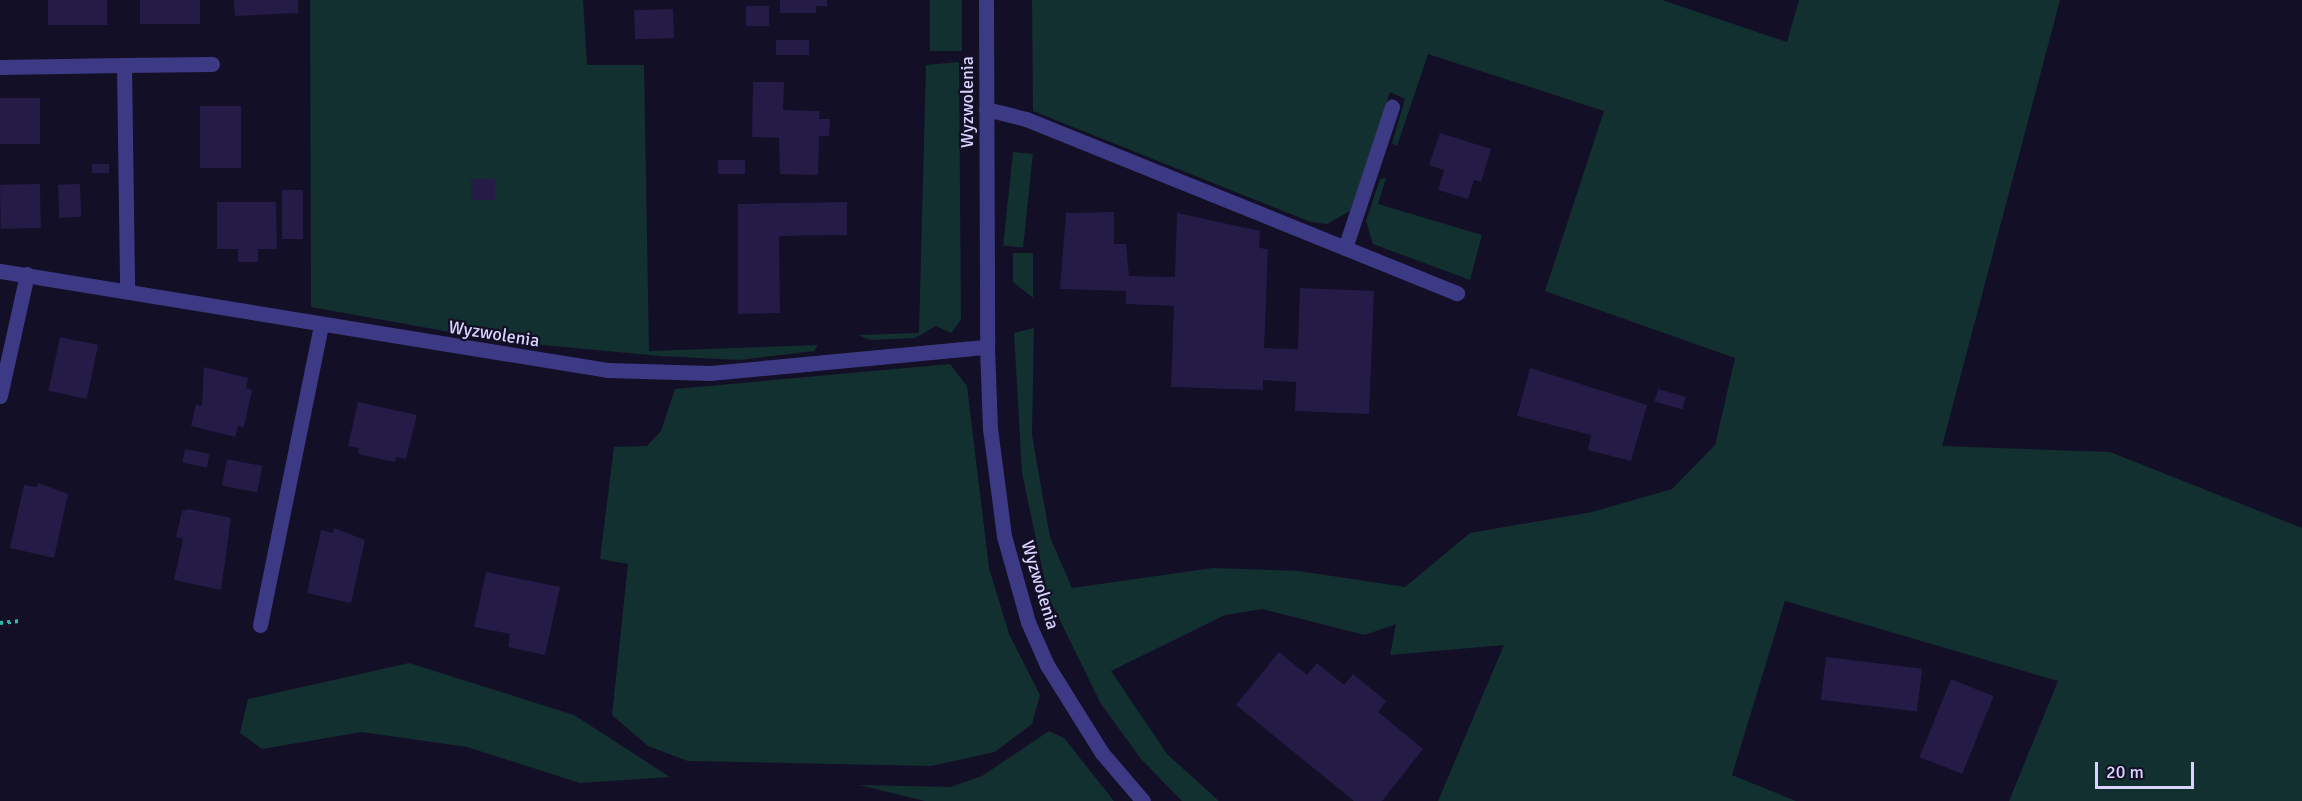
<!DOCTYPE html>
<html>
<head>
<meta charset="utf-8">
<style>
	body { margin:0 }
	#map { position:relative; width:2302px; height:801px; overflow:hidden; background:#130f26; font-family:Signika,sans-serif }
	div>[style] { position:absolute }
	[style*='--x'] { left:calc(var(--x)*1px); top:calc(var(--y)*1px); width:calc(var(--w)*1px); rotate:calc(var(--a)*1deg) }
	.green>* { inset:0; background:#12302f; transform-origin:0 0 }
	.building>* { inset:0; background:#241b47; transform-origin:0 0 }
	.path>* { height:4px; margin-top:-2px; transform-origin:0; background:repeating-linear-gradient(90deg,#2fb8b0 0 3px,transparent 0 7.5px) }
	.service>* { height:15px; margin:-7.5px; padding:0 7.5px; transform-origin:7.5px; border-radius:7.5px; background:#3d3a85 }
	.minor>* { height:15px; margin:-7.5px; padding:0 7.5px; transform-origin:7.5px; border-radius:7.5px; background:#3d3a85 }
	.tertiary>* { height:15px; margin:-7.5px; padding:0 7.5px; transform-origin:7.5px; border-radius:7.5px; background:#3d3a85 }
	span { translate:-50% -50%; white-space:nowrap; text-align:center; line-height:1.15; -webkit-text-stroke:4.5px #130f26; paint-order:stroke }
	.street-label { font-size:18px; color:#d9d4ff }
	.scale { position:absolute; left:2095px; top:762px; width:99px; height:27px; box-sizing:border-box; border:3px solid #d9d4ff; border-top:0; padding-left:8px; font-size:18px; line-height:21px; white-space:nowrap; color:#d9d4ff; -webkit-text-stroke:4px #130f26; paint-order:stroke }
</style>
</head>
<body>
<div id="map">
	<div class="green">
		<div style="clip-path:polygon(310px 0,583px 0,587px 65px,644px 65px,649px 351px,818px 345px,814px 351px,740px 360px,660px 356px,500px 341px,311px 307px)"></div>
		<div style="left:930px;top:0;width:32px;height:51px"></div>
		<div style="clip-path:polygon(1032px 0,1662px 0,1787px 42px,1799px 0,2060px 0,1942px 446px,2110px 452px,2302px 528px,2302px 801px,2009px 801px,2058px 681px,1785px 601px,1732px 775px,1796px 801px,1438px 801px,1504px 645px,1390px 655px,1396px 624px,1365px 635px,1262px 609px,1225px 615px,1111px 671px,1167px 754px,1219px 801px,1182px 801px,1141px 759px,1101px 704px,1048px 596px,1022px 473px,1014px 333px,1034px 328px,1032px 435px,1050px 537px,1072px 588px,1213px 568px,1299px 571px,1405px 587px,1470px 533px,1592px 512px,1672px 489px,1715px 445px,1735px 358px,1545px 291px,1604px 111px,1428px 54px,1397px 146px,1392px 143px,1405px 99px,1390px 92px,1350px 211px,1327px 224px,1311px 222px,1033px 111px)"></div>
		<div style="clip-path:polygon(959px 62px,961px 320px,951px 333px,936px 326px,915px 338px,871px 340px,858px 335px,919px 333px,926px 65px)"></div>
		<div style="left:1013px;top:152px;width:20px;height:94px;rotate:6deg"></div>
		<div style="clip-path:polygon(1386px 178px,1378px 204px,1482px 235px,1470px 280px,1373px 244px,1366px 221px,1380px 179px)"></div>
		<div style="clip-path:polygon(1013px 253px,1033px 253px,1033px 298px,1013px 282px)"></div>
		<div style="clip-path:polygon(950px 364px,967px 386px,989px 568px,1009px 634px,1040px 695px,1032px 724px,995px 752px,931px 766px,688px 761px,648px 746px,612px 715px,628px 564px,600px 559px,614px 447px,647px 446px,661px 431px,675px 389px)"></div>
		<div style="clip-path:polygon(409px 663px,574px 715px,670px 777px,580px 783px,467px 747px,362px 732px,262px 749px,240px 733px,248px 699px)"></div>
		<div style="clip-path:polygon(1049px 731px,1064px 738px,1114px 801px,925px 801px,859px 785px,951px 787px,982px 776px)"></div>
	</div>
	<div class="building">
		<div style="left:48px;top:0;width:59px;height:25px"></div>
		<div style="left:140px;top:0;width:60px;height:24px"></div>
		<div style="clip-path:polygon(234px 0,298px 0,298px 13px,235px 16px)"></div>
		<div style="clip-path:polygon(780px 0,827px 0,827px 6px,816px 6px,816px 13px,780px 13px)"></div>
		<div style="left:746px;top:6px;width:23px;height:20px"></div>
		<div style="left:673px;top:9px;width:29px;height:39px;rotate:88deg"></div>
		<div style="left:809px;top:40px;width:15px;height:33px;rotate:90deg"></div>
		<div style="clip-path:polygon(753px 82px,784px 82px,783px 110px,820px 111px,819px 119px,830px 119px,829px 136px,819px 136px,818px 175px,780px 174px,779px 138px,752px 137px)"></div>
		<div style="left:0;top:98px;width:40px;height:46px"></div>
		<div style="left:200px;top:106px;width:41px;height:62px"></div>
		<div style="clip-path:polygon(1440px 133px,1491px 149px,1481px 182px,1474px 180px,1468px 199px,1438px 190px,1444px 170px,1429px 165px)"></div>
		<div style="left:718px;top:160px;width:27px;height:14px"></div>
		<div style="left:92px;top:164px;width:17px;height:9px"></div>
		<div style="left:471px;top:179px;width:24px;height:21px"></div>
		<div style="left:40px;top:184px;width:44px;height:40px;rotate:89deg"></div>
		<div style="left:80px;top:184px;width:33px;height:22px;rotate:88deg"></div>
		<div style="left:282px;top:190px;width:21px;height:49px"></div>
		<div style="clip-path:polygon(217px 202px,276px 202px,277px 249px,258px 249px,258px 262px,238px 262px,238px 249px,217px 249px)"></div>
		<div style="clip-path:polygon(847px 202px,847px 235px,779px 236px,780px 313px,738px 314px,738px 204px)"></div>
		<div style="clip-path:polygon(1114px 212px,1114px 244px,1126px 244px,1129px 276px,1175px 277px,1177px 213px,1260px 231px,1259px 248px,1268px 249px,1264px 348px,1298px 349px,1300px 288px,1374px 291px,1369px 414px,1295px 411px,1296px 382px,1263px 380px,1263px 390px,1171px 387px,1174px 306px,1126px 304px,1126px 291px,1060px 289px,1066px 213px)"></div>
		<div style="left:60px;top:337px;width:39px;height:55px;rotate:12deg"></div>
		<div style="clip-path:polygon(204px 367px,248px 378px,246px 388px,252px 390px,244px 427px,238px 426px,235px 437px,191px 426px,196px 404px,202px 406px)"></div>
		<div style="clip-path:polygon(1530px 368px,1647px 405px,1631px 461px,1588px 450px,1591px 435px,1517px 416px)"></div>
		<div style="left:1658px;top:389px;width:29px;height:13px;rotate:16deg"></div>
		<div style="clip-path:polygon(358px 402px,417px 415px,406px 459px,396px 457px,395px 462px,358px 454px,359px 448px,348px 446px)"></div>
		<div style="left:185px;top:449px;width:25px;height:14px;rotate:11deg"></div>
		<div style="left:227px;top:459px;width:36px;height:27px;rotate:11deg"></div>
		<div style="clip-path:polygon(38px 483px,68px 494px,54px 558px,10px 548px,24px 485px,37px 487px)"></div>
		<div style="clip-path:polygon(189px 509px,231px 518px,221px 590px,174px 580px,183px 539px,176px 537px,182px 511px)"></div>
		<div style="clip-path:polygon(334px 528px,365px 540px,351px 603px,307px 593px,321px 530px,333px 533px)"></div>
		<div style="clip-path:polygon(486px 572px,560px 587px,545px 655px,508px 647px,510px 634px,474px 627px)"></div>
		<div style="clip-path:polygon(1279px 652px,1307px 675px,1317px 663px,1344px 685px,1353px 674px,1386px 701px,1378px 712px,1423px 749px,1382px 801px,1354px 801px,1236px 705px)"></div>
		<div style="left:1826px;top:657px;width:97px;height:43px;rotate:7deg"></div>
		<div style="left:1951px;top:679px;width:46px;height:84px;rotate:22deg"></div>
	</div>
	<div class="path">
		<div style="--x:0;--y:623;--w:20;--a:-6"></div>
	</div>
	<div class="service">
		<div style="--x:986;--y:109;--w:41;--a:14"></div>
		<div style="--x:1026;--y:119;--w:465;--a:22"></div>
		<div style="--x:1345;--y:248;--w:149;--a:-71.6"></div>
		<div style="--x:0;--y:396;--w:125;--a:-77.5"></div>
		<div style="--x:260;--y:625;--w:305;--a:-78.5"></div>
	</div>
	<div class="minor">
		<div style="--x:124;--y:65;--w:88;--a:-0.7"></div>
		<div style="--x:0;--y:67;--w:124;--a:-0.9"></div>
		<div style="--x:124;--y:65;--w:223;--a:89.2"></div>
		<div style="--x:0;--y:271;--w:615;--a:9.26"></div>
		<div style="--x:607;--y:370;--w:103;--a:1.7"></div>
		<div style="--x:710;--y:373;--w:278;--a:-5.4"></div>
	</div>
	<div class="tertiary">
		<div style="--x:986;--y:0;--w:347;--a:89.8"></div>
		<div style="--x:987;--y:347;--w:81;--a:87.9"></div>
		<div style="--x:990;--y:428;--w:109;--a:82.6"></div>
		<div style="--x:1004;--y:536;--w:89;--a:74.4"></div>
		<div style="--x:1028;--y:622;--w:47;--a:66.2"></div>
		<div style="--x:1047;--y:665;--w:104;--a:58"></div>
		<div style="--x:1102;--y:753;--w:63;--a:49.5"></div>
	</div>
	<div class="street-label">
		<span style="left:967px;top:102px;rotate:-90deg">Wyzwolenia</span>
		<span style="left:494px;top:334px;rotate:9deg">Wyzwolenia</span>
		<span style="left:1040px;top:585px;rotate:73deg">Wyzwolenia</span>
	</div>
	<div class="scale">20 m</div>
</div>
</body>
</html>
